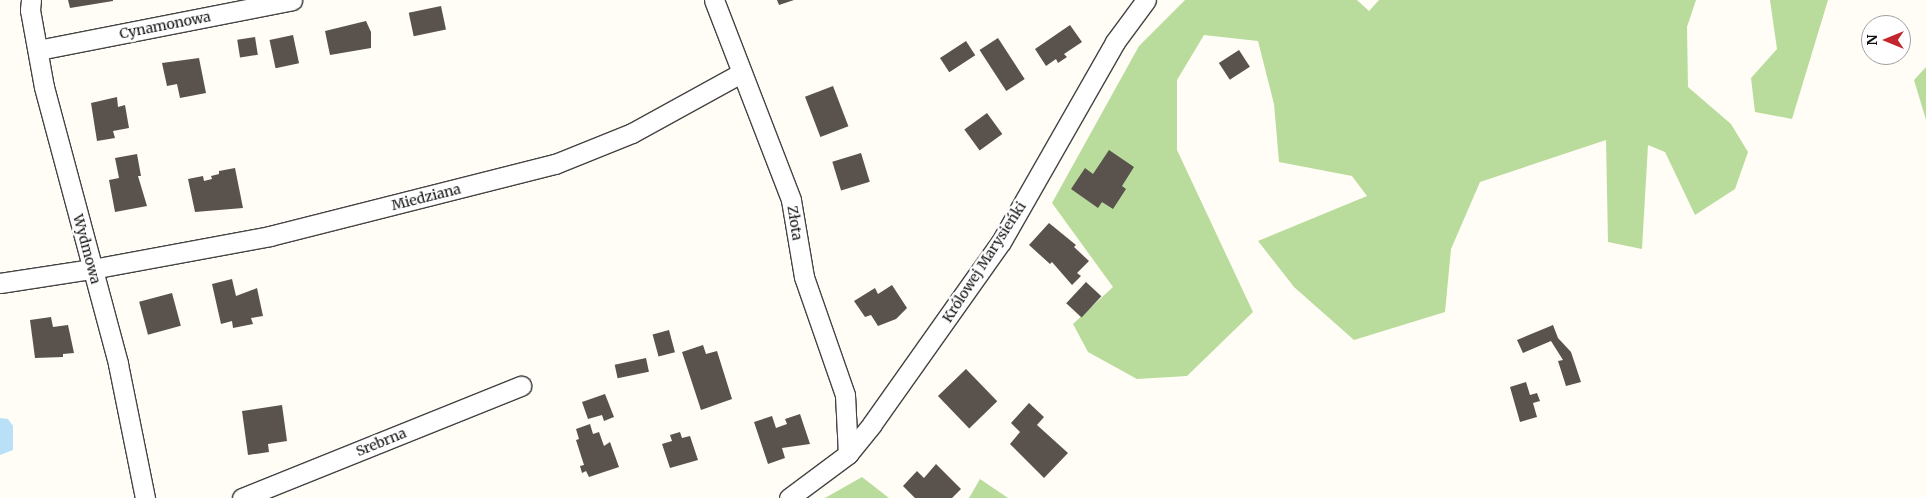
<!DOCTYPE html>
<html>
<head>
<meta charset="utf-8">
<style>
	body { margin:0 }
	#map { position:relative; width:1926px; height:498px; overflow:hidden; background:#fffdf5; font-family:Merriweather,serif }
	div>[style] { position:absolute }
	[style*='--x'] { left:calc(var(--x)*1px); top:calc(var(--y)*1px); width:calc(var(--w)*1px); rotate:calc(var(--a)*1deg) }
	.forest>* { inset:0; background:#b9dc9c }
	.water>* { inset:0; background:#b9e0f7 }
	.building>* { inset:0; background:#5a524d; transform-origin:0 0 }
	.roads { filter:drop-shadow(1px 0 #444) drop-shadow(-1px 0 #444) drop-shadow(0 1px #444) drop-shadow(0 -1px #444) }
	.street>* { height:19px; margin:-9.5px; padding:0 9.5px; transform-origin:9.5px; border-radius:9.5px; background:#fff }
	span { translate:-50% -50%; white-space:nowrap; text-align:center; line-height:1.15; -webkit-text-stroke:5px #fff; paint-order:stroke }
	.street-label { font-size:14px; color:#111 }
	.north { position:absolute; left:1861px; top:15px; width:50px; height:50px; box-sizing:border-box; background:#fff; border:1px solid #a0a0a0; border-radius:50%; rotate:270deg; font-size:14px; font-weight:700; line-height:20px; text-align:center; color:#111 }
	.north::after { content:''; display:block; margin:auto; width:18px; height:22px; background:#c4262e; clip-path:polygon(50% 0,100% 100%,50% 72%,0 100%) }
</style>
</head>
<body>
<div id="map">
	<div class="forest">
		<div style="clip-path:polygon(1185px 0,1357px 0,1369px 11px,1379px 0,1696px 0,1687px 27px,1688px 87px,1731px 124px,1748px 152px,1735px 189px,1695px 215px,1665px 152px,1648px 145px,1642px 249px,1608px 242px,1606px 140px,1480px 182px,1451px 249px,1445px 312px,1354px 340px,1294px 287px,1258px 241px,1367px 196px,1352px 176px,1279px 162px,1274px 104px,1258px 41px,1204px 35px,1177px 80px,1177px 150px,1253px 312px,1187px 376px,1137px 379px,1088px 352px,1073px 324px,1113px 287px,1052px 203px,1139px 46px)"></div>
		<div style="clip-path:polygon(1770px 0,1828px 0,1792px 119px,1755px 112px,1751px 78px,1777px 49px)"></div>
		<div style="clip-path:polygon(1926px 67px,1926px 120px,1914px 80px)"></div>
		<div style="clip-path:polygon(862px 477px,889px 498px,825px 498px)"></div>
		<div style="clip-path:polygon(980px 479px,1008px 498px,969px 498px)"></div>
	</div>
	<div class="water">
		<div style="clip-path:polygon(0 418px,8px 419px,13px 426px,13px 450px,0 455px)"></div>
	</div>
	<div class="building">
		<div style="clip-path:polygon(68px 0,113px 0,113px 1px,70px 8px)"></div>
		<div style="clip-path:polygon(777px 0,794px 0,779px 5px)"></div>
		<div style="left:441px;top:6px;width:24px;height:33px;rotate:78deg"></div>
		<div style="clip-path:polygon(366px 21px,371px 32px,371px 48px,330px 55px,325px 31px)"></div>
		<div style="clip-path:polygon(1070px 25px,1082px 42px,1064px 54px,1067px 57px,1058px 63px,1056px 59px,1046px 66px,1035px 49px)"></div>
		<div style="left:293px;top:35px;width:29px;height:24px;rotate:78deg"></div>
		<div style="left:255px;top:37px;width:18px;height:18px;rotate:81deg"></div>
		<div style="left:998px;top:38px;width:49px;height:22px;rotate:57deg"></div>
		<div style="left:966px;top:41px;width:17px;height:31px;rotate:57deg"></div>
		<div style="left:1239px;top:50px;width:20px;height:24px;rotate:57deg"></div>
		<div style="clip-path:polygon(199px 58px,206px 93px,180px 98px,177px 84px,167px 86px,162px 63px)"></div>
		<div style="left:833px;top:86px;width:43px;height:30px;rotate:69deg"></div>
		<div style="clip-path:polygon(117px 97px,118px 107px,125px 105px,129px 128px,113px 131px,115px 138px,97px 141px,91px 103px)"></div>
		<div style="left:987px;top:113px;width:26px;height:28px;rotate:54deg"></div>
		<div style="clip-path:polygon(1109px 150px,1134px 167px,1122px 186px,1126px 189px,1113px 209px,1102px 202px,1098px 208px,1071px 189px,1085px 168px,1093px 174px)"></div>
		<div style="left:861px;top:153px;width:30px;height:30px;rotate:73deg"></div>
		<div style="clip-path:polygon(137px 154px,141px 176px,138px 176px,147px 206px,115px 212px,109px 180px,119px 178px,115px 158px)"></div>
		<div style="clip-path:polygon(235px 168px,243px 208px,195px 212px,188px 179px,203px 176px,204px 181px,212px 179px,211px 176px,219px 174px,219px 171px)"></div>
		<div style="clip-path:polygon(1049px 223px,1076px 245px,1074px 247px,1089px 261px,1077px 273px,1081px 276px,1072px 285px,1052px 262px,1050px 264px,1029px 245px)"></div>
		<div style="clip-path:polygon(232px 279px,236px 296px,257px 288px,263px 316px,251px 318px,253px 324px,233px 328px,232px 321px,221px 324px,212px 284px)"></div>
		<div style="left:1086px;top:282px;width:21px;height:29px;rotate:43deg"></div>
		<div style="clip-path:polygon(892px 285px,907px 308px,896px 319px,878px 326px,871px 315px,865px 317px,854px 301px,875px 288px,878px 294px)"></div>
		<div style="left:172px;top:293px;width:34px;height:34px;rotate:75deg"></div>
		<div style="clip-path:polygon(51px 317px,53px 327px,68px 325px,74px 353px,63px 354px,63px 357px,35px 358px,30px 320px)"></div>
		<div style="clip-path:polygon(1553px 325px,1558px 338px,1571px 352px,1581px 382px,1566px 386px,1558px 361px,1563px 360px,1551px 341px,1523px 353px,1517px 340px)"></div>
		<div style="left:669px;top:330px;width:23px;height:17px;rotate:75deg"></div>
		<div style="clip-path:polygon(703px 345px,706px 354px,717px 351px,732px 399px,701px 410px,682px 352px)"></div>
		<div style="left:646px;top:358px;width:14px;height:32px;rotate:78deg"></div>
		<div style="left:966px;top:369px;width:45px;height:39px;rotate:46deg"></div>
		<div style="clip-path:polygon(1526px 382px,1530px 395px,1537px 393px,1540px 401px,1533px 403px,1537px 417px,1520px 422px,1510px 387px)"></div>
		<div style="clip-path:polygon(605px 394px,614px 417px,604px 421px,602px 415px,588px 419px,582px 402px)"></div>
		<div style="clip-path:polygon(1029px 403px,1044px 417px,1037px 425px,1068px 453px,1044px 478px,1010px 444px,1020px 432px,1011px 423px)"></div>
		<div style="clip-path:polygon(282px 405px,287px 441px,268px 444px,269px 452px,248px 455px,242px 411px)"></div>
		<div style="clip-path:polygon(800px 414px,810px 444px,782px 448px,785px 458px,768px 464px,754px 422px,772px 416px,776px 428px,787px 424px,785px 419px)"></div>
		<div style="clip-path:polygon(590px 424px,593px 434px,599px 432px,604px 446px,610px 442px,619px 467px,589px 477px,586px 471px,582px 473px,580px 466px,584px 465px,576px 440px,579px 439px,576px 429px)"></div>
		<div style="clip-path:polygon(680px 432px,682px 438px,690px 436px,698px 460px,670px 468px,662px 444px,672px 441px,670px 435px)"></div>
		<div style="clip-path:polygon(936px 464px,961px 489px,952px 498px,915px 498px,903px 486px,917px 471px,924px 478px)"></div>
	</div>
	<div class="roads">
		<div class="street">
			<div style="--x:31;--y:0;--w:10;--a:96"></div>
			<div style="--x:30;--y:10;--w:78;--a:79.7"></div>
			<div style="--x:44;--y:87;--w:287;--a:75"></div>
			<div style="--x:118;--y:364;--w:137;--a:78.6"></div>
			<div style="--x:714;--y:0;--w:214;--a:68.9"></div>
			<div style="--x:791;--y:200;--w:78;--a:80.4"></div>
			<div style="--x:804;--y:277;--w:125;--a:70.8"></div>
			<div style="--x:845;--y:395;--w:59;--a:87.1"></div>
			<div style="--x:38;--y:50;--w:259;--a:-11.1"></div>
			<div style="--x:0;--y:283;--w:93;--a:-8.7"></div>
			<div style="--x:92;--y:269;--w:181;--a:-10.5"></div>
			<div style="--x:270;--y:236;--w:294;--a:-14.2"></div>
			<div style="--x:555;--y:164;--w:83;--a:-21.9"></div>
			<div style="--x:632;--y:133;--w:124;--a:-28.8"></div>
			<div style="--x:242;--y:498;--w:301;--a:-21.9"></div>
			<div style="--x:789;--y:498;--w:74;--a:-36.7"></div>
			<div style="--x:848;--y:454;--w:38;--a:-51"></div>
			<div style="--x:872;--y:424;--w:223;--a:-54.7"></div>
			<div style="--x:1001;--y:242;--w:230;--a:-60.3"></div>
			<div style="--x:1115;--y:42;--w:52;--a:-53.6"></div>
		</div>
	</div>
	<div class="street-label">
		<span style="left:165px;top:25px;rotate:-11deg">Cynamonowa</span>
		<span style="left:426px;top:197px;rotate:-14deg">Miedziana</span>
		<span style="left:795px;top:223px;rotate:81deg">Złota</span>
		<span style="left:87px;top:249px;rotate:75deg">Wydmowa</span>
		<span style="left:984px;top:262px;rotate:-57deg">Królowej Marysieńki</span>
		<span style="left:381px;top:442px;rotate:-22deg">Srebrna</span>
	</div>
	<div class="north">N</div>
</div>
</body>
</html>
